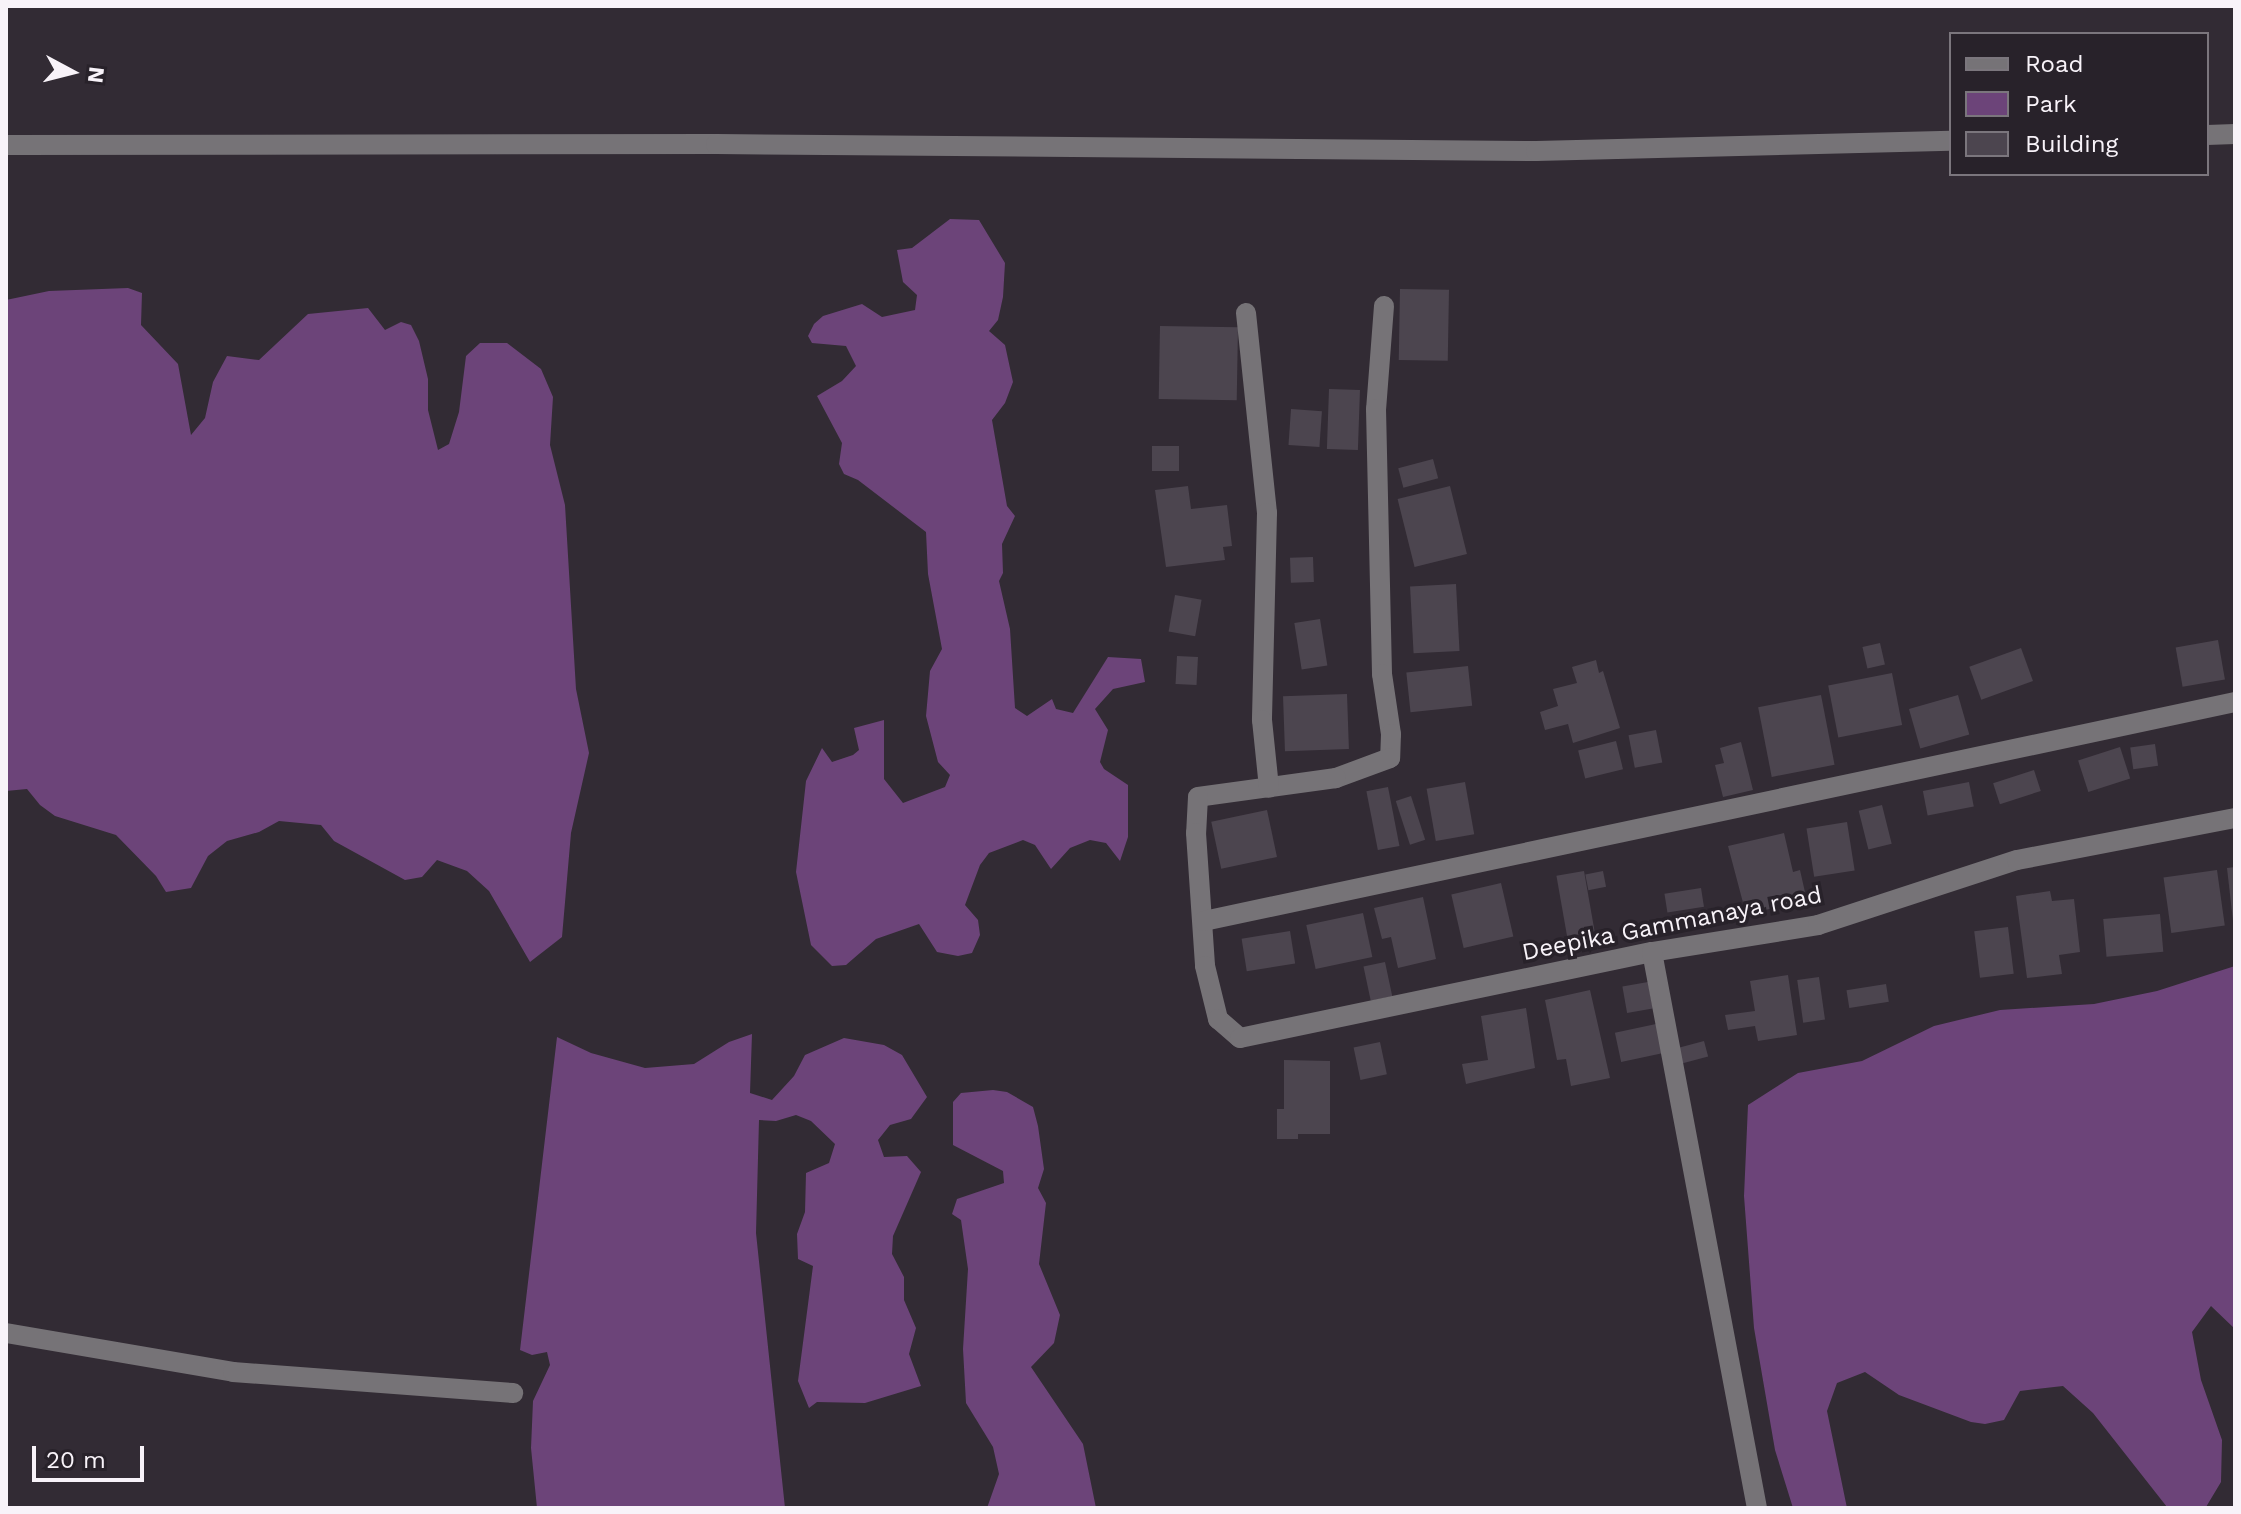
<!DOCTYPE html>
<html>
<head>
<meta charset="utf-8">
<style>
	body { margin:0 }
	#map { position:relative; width:2241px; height:1514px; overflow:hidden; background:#322b34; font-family:"Work Sans",sans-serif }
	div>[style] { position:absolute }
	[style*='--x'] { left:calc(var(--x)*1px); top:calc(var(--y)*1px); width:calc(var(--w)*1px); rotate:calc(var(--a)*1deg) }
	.green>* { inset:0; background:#6c4479 }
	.building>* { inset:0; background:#4c454f; transform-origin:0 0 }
	.street>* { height:20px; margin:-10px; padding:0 10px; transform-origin:10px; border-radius:10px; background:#767377 }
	span { translate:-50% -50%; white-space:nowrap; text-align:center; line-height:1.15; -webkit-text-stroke:7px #28222a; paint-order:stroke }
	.street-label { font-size:24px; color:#f8f3f9 }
	.frame { position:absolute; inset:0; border:8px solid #f8f3f9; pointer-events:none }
	.legend { position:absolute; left:1949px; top:32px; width:260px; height:144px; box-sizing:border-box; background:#28222a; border:2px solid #7b767d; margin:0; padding:10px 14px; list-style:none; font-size:24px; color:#f8f3f9 }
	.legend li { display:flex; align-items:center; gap:16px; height:40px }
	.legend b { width:40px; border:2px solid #7b767d }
	.north { position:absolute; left:32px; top:32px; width:80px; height:80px; -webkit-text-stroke:6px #28222a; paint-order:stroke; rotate:97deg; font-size:22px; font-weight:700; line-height:32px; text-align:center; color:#f8f3f9 }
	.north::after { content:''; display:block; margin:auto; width:28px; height:36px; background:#f8f3f9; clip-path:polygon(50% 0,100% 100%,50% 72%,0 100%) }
	.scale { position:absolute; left:32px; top:1446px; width:112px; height:36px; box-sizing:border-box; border:4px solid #f8f3f9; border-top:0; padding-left:10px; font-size:24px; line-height:28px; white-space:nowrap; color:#f8f3f9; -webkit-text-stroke:6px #28222a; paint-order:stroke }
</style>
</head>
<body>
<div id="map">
	<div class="green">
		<div style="clip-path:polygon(950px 219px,979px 220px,1005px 263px,1003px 297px,998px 320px,989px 331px,1005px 345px,1013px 382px,1005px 403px,992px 420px,1007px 506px,1015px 516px,1002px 544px,1003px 573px,999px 581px,1010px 629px,1015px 708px,1027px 716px,1052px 699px,1056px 709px,1073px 713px,1108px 657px,1141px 659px,1145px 682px,1113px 689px,1095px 709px,1108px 730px,1100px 762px,1104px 769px,1128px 785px,1128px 837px,1120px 861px,1106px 843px,1090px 840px,1070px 848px,1051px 869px,1035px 845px,1023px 840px,989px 853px,980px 865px,965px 905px,978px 920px,980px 935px,972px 953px,958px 956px,937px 952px,919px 924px,876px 939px,846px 965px,832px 966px,811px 945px,796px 872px,806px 781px,822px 748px,832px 762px,853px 755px,859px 750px,854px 728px,884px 720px,884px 779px,903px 803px,945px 787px,950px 775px,938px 762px,926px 716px,930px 671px,942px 649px,928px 574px,926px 532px,858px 480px,844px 474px,839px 464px,842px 443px,817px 396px,842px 381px,856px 366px,846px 346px,812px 343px,808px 336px,814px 324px,823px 316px,862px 304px,882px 317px,915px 310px,917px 295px,903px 282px,897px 250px,912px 248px)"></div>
		<div style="clip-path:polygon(128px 288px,142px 293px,141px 325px,178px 364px,191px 435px,205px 418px,213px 382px,227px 356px,259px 360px,308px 314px,368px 308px,385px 330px,401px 322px,411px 325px,419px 341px,428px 379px,428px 410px,438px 450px,449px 444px,459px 412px,466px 356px,480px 343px,507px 343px,541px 369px,553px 397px,550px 445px,565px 505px,576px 689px,589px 753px,571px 833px,562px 937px,530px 962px,489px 891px,467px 871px,437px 860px,422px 877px,405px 880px,334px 841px,321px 825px,279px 821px,259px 832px,227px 841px,208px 856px,191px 888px,166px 892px,156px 876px,116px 835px,55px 816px,40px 805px,27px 789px,6px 791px,6px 300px,49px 291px)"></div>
		<div style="clip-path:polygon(2235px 966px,2235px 1329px,2211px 1306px,2192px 1332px,2201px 1380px,2222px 1440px,2221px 1482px,2206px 1507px,2167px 1507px,2093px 1413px,2063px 1386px,2020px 1391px,2004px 1420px,1985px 1424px,1971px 1422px,1899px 1395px,1865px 1372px,1837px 1383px,1827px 1411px,1847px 1508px,1793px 1508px,1775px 1450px,1754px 1328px,1744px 1196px,1748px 1105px,1798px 1073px,1862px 1061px,1934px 1026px,2000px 1010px,2094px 1004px,2157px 991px)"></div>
		<div style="clip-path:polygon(752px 1034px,750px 1093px,772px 1100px,794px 1076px,805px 1055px,844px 1038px,884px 1045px,902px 1055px,927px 1097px,911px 1119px,890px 1125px,878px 1140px,884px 1157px,907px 1156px,921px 1172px,893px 1236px,892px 1254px,904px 1277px,904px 1300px,916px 1328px,909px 1354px,921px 1386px,865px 1403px,817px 1402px,809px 1408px,798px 1381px,813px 1266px,798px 1259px,797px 1234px,805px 1212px,806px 1173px,829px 1163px,835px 1144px,811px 1121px,796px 1115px,776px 1121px,759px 1120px,756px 1233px,785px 1508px,537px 1508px,531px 1448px,533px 1401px,550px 1365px,547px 1352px,532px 1355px,520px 1350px,557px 1037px,591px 1053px,645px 1068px,694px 1064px,729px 1042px)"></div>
		<div style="clip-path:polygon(993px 1090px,1007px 1092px,1033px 1107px,1038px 1126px,1044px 1169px,1038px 1188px,1046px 1203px,1039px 1264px,1060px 1315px,1054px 1343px,1031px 1367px,1083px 1444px,1096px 1508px,987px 1508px,999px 1474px,993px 1447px,966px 1403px,963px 1349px,968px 1269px,961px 1220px,952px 1214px,957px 1199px,1004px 1183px,1003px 1171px,953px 1145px,953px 1102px,961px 1093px)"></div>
	</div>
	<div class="building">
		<div style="left:1400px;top:289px;width:49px;height:71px;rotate:1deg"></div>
		<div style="left:1160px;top:326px;width:78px;height:73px;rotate:1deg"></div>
		<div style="left:1329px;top:389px;width:31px;height:60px;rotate:2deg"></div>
		<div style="left:1291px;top:409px;width:31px;height:36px;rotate:4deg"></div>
		<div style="left:1152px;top:446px;width:27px;height:25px"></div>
		<div style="left:1433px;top:459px;width:20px;height:36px;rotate:75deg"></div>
		<div style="clip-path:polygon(1188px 486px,1191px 509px,1227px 505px,1232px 546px,1223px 547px,1225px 560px,1166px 567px,1155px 490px)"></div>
		<div style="left:1450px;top:486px;width:70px;height:54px;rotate:76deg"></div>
		<div style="left:1313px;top:557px;width:25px;height:23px;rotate:88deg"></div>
		<div style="left:1456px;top:584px;width:67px;height:46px;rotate:87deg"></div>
		<div style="left:1175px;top:595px;width:27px;height:37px;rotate:10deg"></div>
		<div style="left:1320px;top:619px;width:47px;height:26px;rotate:81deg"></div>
		<div style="left:2218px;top:640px;width:40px;height:43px;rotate:80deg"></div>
		<div style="left:1880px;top:643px;width:22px;height:18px;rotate:77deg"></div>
		<div style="left:2021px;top:648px;width:35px;height:55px;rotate:70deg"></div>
		<div style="left:1177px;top:656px;width:21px;height:28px;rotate:3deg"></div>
		<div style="clip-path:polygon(1596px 660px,1599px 673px,1603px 671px,1620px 728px,1573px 743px,1568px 724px,1545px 730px,1540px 712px,1558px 706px,1553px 689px,1577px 683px,1572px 667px)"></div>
		<div style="left:1468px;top:666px;width:40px;height:62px;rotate:84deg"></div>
		<div style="left:1892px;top:673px;width:53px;height:65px;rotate:79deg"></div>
		<div style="left:1347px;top:694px;width:55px;height:64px;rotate:88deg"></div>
		<div style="left:1821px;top:695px;width:71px;height:64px;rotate:79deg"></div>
		<div style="left:1958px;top:695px;width:41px;height:51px;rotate:74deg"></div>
		<div style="left:1656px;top:730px;width:33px;height:28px;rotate:79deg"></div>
		<div style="left:1616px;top:741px;width:29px;height:39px;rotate:76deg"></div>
		<div style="clip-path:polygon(1741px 742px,1753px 790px,1723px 797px,1715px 765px,1724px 763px,1720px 748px)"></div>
		<div style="left:2155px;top:744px;width:22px;height:25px;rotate:82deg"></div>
		<div style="left:2120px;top:747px;width:33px;height:44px;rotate:72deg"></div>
		<div style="left:2034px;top:770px;width:22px;height:43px;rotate:72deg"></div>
		<div style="left:1465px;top:782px;width:53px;height:39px;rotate:80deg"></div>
		<div style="left:1969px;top:782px;width:25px;height:47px;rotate:79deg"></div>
		<div style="left:1388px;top:787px;width:60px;height:22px;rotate:79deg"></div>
		<div style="left:1411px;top:796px;width:46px;height:16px;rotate:72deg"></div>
		<div style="left:1882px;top:805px;width:40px;height:24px;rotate:76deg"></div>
		<div style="left:1267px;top:810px;width:48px;height:57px;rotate:78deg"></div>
		<div style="left:1847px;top:822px;width:49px;height:41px;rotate:81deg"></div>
		<div style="clip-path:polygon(1784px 833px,1793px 872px,1800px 870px,1807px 901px,1746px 914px,1728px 846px)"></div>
		<div style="clip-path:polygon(2235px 867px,2235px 921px,2233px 921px,2227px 868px)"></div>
		<div style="left:2217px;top:870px;width:56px;height:54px;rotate:82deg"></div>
		<div style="left:1584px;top:871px;width:69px;height:28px;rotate:80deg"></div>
		<div style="left:1603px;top:871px;width:16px;height:18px;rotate:79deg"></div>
		<div style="left:1501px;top:883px;width:55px;height:51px;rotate:77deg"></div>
		<div style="left:1701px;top:888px;width:19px;height:37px;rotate:81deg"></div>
		<div style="clip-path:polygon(2050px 891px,2052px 901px,2074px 899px,2080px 952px,2059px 955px,2062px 974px,2027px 978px,2016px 896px)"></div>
		<div style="clip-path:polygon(1423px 897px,1436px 959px,1398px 968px,1391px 937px,1382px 939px,1374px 908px)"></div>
		<div style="left:1363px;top:913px;width:45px;height:58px;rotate:78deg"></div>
		<div style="left:2160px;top:914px;width:38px;height:57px;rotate:85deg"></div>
		<div style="left:2008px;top:927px;width:47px;height:34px;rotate:83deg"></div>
		<div style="left:1290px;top:931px;width:33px;height:49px;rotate:81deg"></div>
		<div style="left:1385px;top:962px;width:35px;height:22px;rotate:78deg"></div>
		<div style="clip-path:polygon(1788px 975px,1797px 1035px,1758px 1041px,1755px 1026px,1728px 1030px,1725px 1015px,1755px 1011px,1750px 981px)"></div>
		<div style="left:1819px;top:977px;width:43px;height:22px;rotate:82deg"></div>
		<div style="left:1648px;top:982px;width:27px;height:26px;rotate:80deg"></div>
		<div style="left:1886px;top:984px;width:18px;height:40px;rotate:81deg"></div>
		<div style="clip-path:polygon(1590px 990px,1610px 1078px,1571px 1086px,1566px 1059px,1557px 1060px,1545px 1000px)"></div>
		<div style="clip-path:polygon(1526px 1008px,1535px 1068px,1466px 1084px,1462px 1064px,1488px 1060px,1481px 1016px)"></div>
		<div style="left:1656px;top:1024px;width:30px;height:42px;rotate:78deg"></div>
		<div style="left:1704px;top:1041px;width:16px;height:34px;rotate:75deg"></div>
		<div style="left:1380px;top:1042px;width:33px;height:27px;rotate:78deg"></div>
		<div style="clip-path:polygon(1284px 1060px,1330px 1061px,1330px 1134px,1298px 1134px,1298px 1139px,1277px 1139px,1277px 1109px,1284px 1109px)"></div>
	</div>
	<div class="street">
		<div style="--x:2207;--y:135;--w:28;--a:-2"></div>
		<div style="--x:6;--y:145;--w:710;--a:-0.08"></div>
		<div style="--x:716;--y:144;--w:820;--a:0.49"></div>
		<div style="--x:1536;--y:151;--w:415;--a:-1.4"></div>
		<div style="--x:1384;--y:306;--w:103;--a:94.4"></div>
		<div style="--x:1376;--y:409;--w:265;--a:88.7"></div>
		<div style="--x:1382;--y:674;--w:61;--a:81.5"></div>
		<div style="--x:1391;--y:734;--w:24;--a:92"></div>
		<div style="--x:1390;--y:758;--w:58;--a:159.7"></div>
		<div style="--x:1336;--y:778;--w:139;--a:172.2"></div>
		<div style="--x:1198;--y:797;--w:36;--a:93"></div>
		<div style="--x:1196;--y:833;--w:133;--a:86.1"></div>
		<div style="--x:1205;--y:966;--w:55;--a:76.2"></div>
		<div style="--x:1218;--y:1019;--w:29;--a:41"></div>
		<div style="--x:1240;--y:1038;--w:421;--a:-11.8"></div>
		<div style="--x:1652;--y:952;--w:168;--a:-9.2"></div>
		<div style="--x:1818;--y:925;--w:209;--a:-18.1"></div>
		<div style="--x:2017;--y:860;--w:222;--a:-10.9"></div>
		<div style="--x:1246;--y:313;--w:201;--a:84"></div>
		<div style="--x:1267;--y:513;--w:207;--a:91.4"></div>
		<div style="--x:1262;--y:720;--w:68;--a:84.1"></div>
		<div style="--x:1204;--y:921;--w:1054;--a:-11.99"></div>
		<div style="--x:1652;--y:952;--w:566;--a:79.31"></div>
		<div style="--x:6;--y:1333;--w:230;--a:9.7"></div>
		<div style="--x:233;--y:1372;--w:281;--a:4.3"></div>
	</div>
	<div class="street-label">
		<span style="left:1672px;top:924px;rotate:-11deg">Deepika Gammanaya road</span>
	</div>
	<div class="frame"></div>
	<ul class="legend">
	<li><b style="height:10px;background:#767377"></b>Road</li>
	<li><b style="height:22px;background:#6c4479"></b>Park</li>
	<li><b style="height:22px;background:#4c454f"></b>Building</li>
	</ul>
	<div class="north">N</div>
	<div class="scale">20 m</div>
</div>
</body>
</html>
